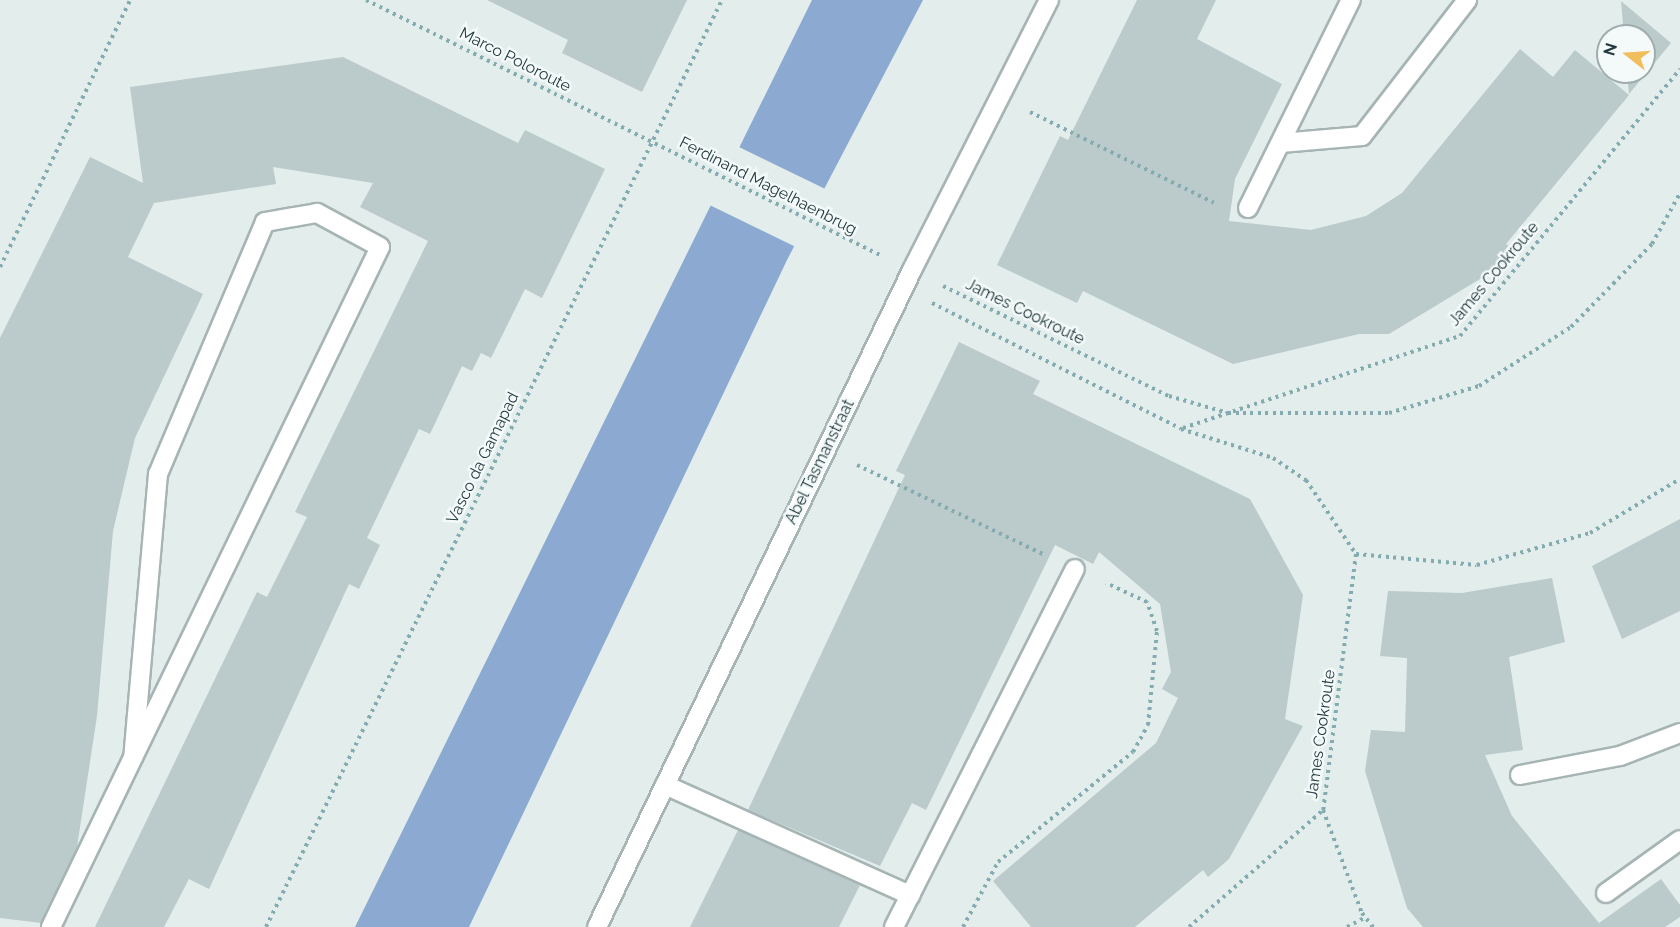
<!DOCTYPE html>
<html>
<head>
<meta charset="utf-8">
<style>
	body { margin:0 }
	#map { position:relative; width:1680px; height:927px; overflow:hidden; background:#e3edec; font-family:Raleway,sans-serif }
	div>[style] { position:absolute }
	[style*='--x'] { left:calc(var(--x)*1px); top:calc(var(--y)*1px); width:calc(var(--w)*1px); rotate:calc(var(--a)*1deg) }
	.water>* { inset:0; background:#8caad1 }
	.pier>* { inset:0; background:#e3edec; transform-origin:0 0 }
	.building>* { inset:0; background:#bbcaca }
	.path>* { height:4px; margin-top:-2px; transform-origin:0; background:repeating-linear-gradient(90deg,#84acb0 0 3px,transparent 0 7.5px) }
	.roads { filter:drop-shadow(2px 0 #a6b4b4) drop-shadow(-2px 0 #a6b4b4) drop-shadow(0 2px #a6b4b4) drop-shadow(0 -2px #a6b4b4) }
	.service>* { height:18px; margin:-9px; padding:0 9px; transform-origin:9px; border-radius:9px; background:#fff }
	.minor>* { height:18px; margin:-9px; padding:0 9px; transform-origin:9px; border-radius:9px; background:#fff }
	span { translate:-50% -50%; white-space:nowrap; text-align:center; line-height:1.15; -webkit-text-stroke:5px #f4f9f9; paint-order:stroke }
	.street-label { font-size:16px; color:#233a3e }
	.north { position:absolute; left:1596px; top:24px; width:60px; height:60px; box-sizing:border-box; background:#f4f9f9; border:2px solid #a0adae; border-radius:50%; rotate:287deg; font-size:16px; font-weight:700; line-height:24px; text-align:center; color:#233a3e }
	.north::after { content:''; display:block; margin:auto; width:21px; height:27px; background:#f0be5d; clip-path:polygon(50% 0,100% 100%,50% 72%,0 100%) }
</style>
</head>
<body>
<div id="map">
	<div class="water">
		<div style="clip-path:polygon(812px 0,923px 0,787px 260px,469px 927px,355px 927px)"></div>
	</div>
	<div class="pier">
		<div style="left:737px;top:146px;width:100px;height:65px;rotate:26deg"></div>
	</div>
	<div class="building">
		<div style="clip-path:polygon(487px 0,687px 0,642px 92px,562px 53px,568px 40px)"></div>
		<div style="clip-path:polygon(1137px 0,1216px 0,1197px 39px,1282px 84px,1235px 179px,1229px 221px,1311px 230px,1366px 216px,1402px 193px,1520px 49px,1553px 77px,1575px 50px,1629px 95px,1506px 244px,1513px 249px,1485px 276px,1389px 334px,1359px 334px,1233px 364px,1083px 291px,1077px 303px,997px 265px,1060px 136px,1068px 140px)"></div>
		<div style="clip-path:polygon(1621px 1px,1671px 43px,1629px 94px,1627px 72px,1644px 72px,1644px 36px,1624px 36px)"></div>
		<div style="clip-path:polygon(343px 57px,518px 143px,525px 130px,605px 169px,542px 298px,525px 289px,491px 358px,481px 353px,472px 371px,462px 366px,430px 434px,419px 429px,367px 538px,380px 545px,359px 589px,349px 584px,209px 889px,189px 879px,164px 927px,95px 927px,257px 592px,267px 597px,307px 517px,295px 512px,428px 241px,360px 207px,373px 183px,273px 167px,276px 184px,154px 203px,128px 257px,203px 294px,135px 438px,113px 531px,97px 716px,77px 847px,41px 923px,0 918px,0 338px,90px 157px,143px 183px,130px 87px)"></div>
		<div style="clip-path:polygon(959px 342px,1040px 381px,1033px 394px,1250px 499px,1303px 595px,1285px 719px,1303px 726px,1229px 859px,1208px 877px,1203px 870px,1135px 927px,1031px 927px,993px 881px,1156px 743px,1178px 698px,1162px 689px,1171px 672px,1160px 604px,1099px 552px,1093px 564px,1055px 545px,926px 810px,912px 803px,880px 866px,748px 810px,905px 475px,896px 471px)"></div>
		<div style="clip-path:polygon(1680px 519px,1680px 611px,1622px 639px,1592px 566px)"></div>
		<div style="clip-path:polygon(1552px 578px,1565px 642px,1509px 657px,1523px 750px,1485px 755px,1512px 816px,1599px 923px,1661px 879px,1680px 905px,1680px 917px,1665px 927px,1423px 927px,1407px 908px,1365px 771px,1371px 730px,1405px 732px,1407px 658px,1380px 656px,1388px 591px,1462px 593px)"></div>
		<div style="clip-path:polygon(738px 830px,860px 885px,839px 927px,690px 927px)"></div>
	</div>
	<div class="path">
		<div style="--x:366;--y:0;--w:576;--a:26.39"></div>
		<div style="--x:1030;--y:112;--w:205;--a:26.3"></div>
		<div style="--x:0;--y:267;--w:297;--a:-64"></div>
		<div style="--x:943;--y:286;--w:251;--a:26"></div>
		<div style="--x:1169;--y:396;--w:61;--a:16.1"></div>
		<div style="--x:1228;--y:413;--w:161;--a:0"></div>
		<div style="--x:1389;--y:413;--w:94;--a:-16.7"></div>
		<div style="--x:1479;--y:386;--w:109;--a:-32.7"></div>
		<div style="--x:1571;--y:327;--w:116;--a:-45.7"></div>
		<div style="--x:1652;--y:244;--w:58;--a:-61.2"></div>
		<div style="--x:932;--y:303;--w:279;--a:26.8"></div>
		<div style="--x:1181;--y:429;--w:96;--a:17.5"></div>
		<div style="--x:1273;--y:458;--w:40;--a:34"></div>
		<div style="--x:1306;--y:480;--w:89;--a:56"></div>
		<div style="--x:1356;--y:554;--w:258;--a:97.3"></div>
		<div style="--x:1323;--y:810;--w:110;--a:69.3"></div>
		<div style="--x:1362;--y:913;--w:18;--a:52"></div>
		<div style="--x:1183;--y:428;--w:292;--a:-18.4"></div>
		<div style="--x:1460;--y:336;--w:346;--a:-50.5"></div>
		<div style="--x:857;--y:465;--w:208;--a:25.6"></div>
		<div style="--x:1356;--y:554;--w:121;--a:5.2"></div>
		<div style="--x:1477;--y:565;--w:117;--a:-15.8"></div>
		<div style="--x:1590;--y:533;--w:105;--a:-31"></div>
		<div style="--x:266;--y:927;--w:1033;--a:-63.81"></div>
		<div style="--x:963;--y:927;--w:74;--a:-61.7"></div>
		<div style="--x:998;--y:862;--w:174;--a:-39.2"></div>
		<div style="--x:1133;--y:752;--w:31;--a:-61"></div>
		<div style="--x:1148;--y:725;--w:94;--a:-84.5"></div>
		<div style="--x:1157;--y:631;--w:31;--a:-109"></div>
		<div style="--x:1147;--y:602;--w:45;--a:-155.1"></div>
		<div style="--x:1189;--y:927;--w:178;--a:-41.1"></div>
		<div style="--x:1347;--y:927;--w:21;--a:-28"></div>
	</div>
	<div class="roads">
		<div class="service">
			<div style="--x:1281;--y:143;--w:81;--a:-4.9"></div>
			<div style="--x:1362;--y:136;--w:172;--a:-52.3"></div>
			<div style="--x:1248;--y:208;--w:232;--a:-63.7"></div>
			<div style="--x:1520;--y:775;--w:102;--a:-10.8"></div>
			<div style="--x:1620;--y:756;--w:64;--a:-21"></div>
			<div style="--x:665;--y:785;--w:269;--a:24.2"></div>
			<div style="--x:1606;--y:893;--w:91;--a:-35.6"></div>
			<div style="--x:51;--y:927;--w:755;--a:-64.18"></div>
			<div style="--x:380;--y:247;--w:72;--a:-151.6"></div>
			<div style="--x:317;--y:213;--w:53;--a:170.2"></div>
			<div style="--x:265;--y:222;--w:274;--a:113"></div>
			<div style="--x:158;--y:474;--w:284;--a:95"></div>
			<div style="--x:894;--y:927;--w:401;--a:-63.2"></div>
		</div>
		<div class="minor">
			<div style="--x:597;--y:927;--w:729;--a:-64.38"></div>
			<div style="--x:912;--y:270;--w:303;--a:-63.1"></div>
		</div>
	</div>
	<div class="street-label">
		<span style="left:515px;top:60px;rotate:27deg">Marco Poloroute</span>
		<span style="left:768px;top:186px;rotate:27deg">Ferdinand Magelhaenbrug</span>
		<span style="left:1494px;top:274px;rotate:-50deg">James Cookroute</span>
		<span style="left:1025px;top:312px;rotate:26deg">James Cookroute</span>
		<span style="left:483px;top:458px;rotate:-64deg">Vasco da Gamapad</span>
		<span style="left:820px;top:462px;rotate:-64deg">Abel Tasmanstraat</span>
		<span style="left:1321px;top:734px;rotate:-82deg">James Cookroute</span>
	</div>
	<div class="north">N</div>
</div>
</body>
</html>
